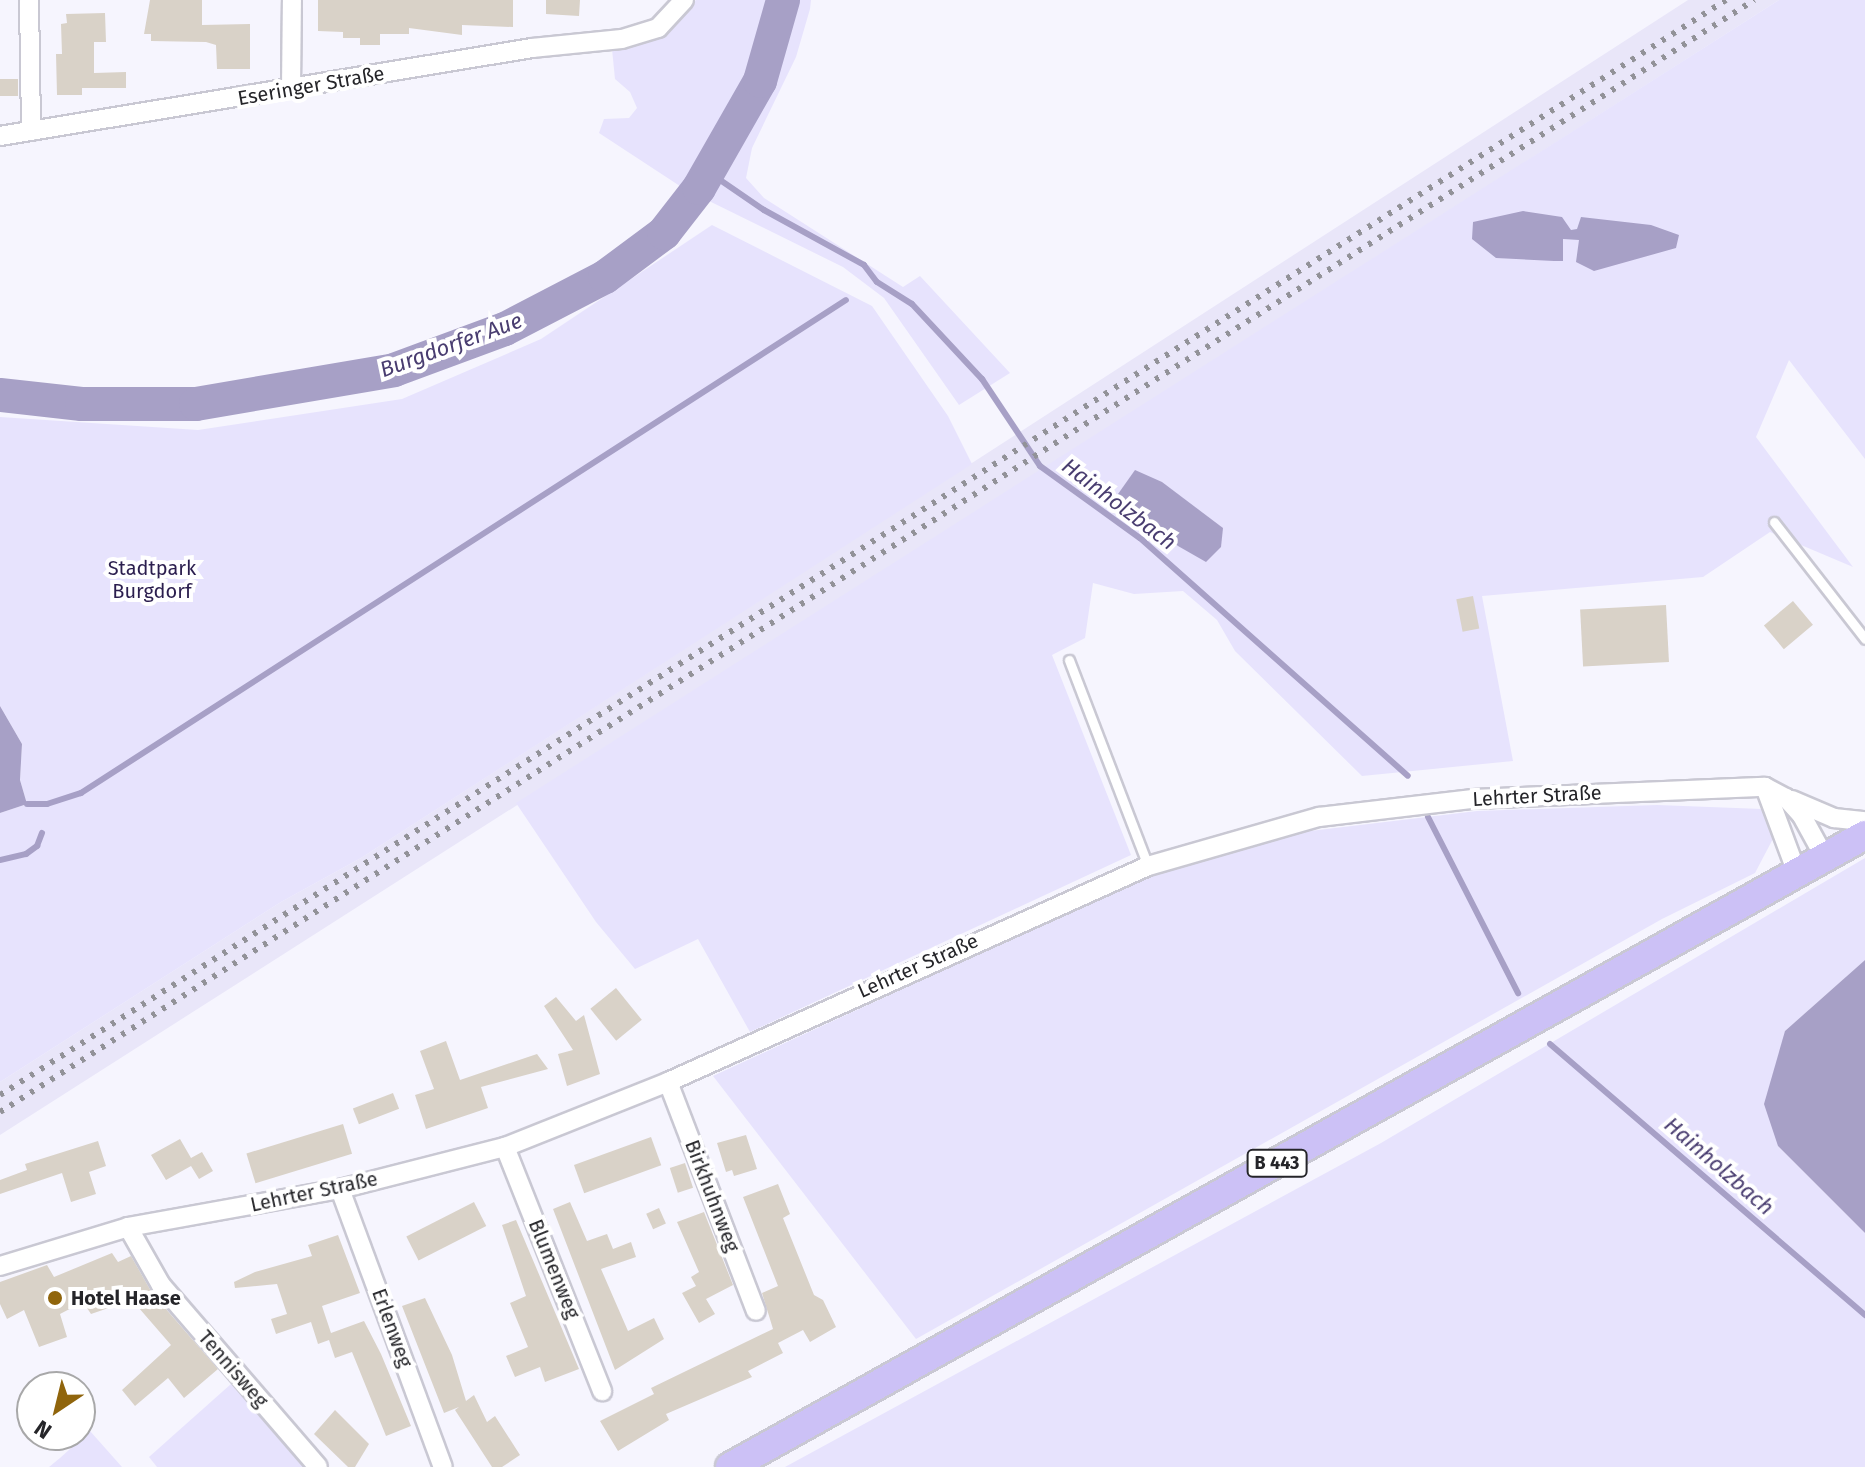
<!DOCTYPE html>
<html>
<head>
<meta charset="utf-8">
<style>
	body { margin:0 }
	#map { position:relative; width:1865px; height:1467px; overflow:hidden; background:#f6f5fe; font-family:"Fira Sans",sans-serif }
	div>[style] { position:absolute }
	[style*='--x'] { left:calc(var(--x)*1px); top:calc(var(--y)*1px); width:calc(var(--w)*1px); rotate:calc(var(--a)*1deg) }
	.built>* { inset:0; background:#e9e6f9 }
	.green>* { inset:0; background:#e7e3fd }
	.water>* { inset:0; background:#a7a0c6 }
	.stream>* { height:6px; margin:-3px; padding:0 3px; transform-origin:3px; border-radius:3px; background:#a7a0c6 }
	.river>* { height:34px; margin:-17px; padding:0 17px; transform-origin:17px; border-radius:17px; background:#a7a0c6 }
	.building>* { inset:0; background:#d9d2c8; transform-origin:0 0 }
	.roads { filter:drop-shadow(2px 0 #c9c8d3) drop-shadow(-2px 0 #c9c8d3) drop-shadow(0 2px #c9c8d3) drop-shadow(0 -2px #c9c8d3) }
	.lane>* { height:9px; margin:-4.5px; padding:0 4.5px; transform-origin:4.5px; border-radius:4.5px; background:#fff }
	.street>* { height:18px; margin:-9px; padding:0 9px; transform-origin:9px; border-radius:9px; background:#fff }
	.primary>* { height:28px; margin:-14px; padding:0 14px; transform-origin:14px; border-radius:14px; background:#ccc1f6 }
	.rail>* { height:6px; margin-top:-3px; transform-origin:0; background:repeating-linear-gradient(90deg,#929298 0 4px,transparent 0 12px) }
	.dots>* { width:22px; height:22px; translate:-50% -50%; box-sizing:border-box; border:4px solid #fff; border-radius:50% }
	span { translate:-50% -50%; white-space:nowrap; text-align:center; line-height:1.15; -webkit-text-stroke:8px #fff; paint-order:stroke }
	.shield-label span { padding:2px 6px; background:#fff; border:2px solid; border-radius:6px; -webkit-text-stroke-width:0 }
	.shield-label { font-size:18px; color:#252529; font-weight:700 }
	.street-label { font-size:20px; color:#252529 }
	.park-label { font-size:20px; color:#2b1e4e }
	.poi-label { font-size:20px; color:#252529; font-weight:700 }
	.left { translate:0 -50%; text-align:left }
	.water-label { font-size:22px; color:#493d70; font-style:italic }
	.north { position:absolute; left:16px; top:1371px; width:80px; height:80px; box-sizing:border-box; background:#fff; border:2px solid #a8a8a9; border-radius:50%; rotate:215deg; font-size:22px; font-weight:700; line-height:32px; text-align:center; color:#252529 }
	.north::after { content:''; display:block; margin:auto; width:28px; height:36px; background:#90650c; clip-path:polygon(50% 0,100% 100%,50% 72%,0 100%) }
</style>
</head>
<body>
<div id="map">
	<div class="built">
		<div style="clip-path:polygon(1688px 0,1779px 0,0 1135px,0 1082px,281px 902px,361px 858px)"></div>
	</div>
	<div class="green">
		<div style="clip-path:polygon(696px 0,774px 0,742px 90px,686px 190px,599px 133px,604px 119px,629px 118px,637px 108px,630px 92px,615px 79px,612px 49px,664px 35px)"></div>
		<div style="clip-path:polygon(790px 0,811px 0,810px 9px,796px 57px,752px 148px,746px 178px,764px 198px,903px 287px,920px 276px,1010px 373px,959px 405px,884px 298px,843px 267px,705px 199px,766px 86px)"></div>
		<div style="clip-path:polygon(1779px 0,1865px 0,1865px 459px,1789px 360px,1756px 437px,1853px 567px,1770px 532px,1703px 577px,1482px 596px,1513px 761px,1362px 776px,1235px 651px,1217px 620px,1183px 591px,1134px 594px,1093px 583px,1085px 638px,1052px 655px,1131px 855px,750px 1032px,698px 939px,635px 969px,596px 922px,516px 803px)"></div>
		<div style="clip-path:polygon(712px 225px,872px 306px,948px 416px,972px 464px,361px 858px,281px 902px,0 1082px,0 813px,27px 804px,20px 780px,22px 744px,0 706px,0 417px,198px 430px,402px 399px,541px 339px)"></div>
		<div style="clip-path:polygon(1657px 805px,1762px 809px,1776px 833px,1755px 873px,1662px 919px,916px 1339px,713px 1076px,1153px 874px,1302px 832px,1477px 811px)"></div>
		<div style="clip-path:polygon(1865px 858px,1865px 960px,1785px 1031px,1778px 1146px,1865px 1233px,1865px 1467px,785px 1467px,1381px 1143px)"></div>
		<div style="clip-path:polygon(231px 1384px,305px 1467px,157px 1467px,149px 1457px)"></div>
		<div style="clip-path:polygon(90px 1431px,122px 1467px,49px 1467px,60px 1458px)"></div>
	</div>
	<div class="water">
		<div style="clip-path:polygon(1523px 211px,1562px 217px,1571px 230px,1577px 229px,1581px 217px,1651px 225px,1679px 235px,1676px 248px,1594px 271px,1576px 262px,1579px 240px,1563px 239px,1563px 261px,1554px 261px,1496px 258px,1472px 239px,1473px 222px)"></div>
		<div style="clip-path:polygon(1135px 470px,1162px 482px,1223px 528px,1221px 547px,1206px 562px,1178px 546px,1118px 494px)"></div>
		<div style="clip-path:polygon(0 706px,22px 744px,20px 780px,27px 804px,0 813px)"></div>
		<div style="clip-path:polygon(1865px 960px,1865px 1233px,1778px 1146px,1764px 1104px,1785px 1031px)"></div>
	</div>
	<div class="stream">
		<div style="--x:707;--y:171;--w:69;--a:34.4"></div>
		<div style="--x:764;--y:210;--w:114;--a:28.8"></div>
		<div style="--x:864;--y:265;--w:21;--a:53"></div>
		<div style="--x:877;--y:282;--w:41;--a:32.2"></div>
		<div style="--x:912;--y:304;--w:103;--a:47"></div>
		<div style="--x:982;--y:379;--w:105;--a:56.3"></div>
		<div style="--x:1040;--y:466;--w:123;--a:35.8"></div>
		<div style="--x:1140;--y:538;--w:358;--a:41.6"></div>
		<div style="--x:27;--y:804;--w:20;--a:0"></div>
		<div style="--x:47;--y:804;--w:36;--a:-18"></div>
		<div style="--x:81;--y:793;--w:910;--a:-32.8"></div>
		<div style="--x:1428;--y:817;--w:198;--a:62.9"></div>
		<div style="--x:0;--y:860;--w:27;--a:-13"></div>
		<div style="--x:26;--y:854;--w:14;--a:-36"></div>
		<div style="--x:37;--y:846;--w:14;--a:-69"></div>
		<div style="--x:1550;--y:1044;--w:416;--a:40.7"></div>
	</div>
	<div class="river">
		<div style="--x:0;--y:395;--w:82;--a:6.3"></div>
		<div style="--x:82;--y:404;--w:114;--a:0"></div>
		<div style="--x:196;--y:404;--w:201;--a:-9.7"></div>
		<div style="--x:394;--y:370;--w:118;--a:-20.3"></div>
		<div style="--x:505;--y:329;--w:113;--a:-27.5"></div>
		<div style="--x:605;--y:277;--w:74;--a:-36.7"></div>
		<div style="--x:664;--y:233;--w:57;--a:-52.1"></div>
		<div style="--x:699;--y:188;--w:123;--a:-60.3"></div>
		<div style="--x:760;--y:81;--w:84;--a:-74.1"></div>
	</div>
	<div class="building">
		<div style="clip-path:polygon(150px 0,202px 0,202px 25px,250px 24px,250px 69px,217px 69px,216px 45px,206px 42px,151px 41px,151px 34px,144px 34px)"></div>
		<div style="clip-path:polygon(318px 0,513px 0,513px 27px,462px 25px,462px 35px,409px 28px,409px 34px,380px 34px,380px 45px,360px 45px,360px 38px,343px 38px,343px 32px,318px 31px)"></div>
		<div style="clip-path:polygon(546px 0,580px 0,579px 16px,546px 14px)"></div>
		<div style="clip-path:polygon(105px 13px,106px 42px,94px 42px,94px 73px,126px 72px,126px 88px,82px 88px,82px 95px,57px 95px,56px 54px,62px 54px,61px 24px,67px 23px,66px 14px)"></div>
		<div style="left:0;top:79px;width:18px;height:17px"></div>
		<div style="left:1473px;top:596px;width:33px;height:17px;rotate:79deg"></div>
		<div style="left:1793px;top:601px;width:31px;height:38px;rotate:50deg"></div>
		<div style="left:1666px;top:605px;width:57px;height:86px;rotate:87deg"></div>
		<div style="left:616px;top:988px;width:41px;height:33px;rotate:51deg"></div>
		<div style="clip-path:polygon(556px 997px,576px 1021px,584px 1015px,600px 1074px,567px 1086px,558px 1054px,573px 1050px,544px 1006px)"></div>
		<div style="clip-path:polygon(446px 1041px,460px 1080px,537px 1054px,548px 1069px,481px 1087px,488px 1108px,426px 1129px,415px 1095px,434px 1089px,420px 1051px)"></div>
		<div style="left:393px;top:1093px;width:17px;height:43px;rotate:69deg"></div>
		<div style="left:343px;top:1124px;width:31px;height:101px;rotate:73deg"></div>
		<div style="clip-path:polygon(746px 1135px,757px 1169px,734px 1176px,732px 1170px,726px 1172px,717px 1143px)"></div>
		<div style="left:651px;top:1137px;width:30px;height:82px;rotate:70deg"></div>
		<div style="clip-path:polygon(180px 1139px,191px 1158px,202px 1152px,213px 1171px,199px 1179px,191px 1166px,166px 1180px,151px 1155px)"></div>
		<div style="clip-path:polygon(98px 1141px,106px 1166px,89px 1172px,96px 1194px,71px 1202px,62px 1173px,0 1194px,0 1180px,27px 1170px,25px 1164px)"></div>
		<div style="left:685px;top:1163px;width:26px;height:16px;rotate:72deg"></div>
		<div style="clip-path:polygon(778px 1184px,790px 1214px,783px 1218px,814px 1295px,823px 1300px,836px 1327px,810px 1342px,803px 1330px,778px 1343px,783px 1353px,748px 1371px,752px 1377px,666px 1414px,669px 1420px,618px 1451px,600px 1421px,654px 1394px,651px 1388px,773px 1329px,762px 1293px,778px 1286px,743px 1197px)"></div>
		<div style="left:474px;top:1202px;width:27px;height:76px;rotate:63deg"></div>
		<div style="clip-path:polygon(570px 1202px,587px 1241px,607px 1234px,613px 1249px,631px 1242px,636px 1257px,601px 1269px,628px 1331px,654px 1318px,664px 1339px,615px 1370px,553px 1209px)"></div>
		<div style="left:659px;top:1208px;width:17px;height:14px;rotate:66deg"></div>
		<div style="clip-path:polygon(704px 1212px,733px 1285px,706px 1299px,715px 1314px,699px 1323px,682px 1293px,696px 1286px,691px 1277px,699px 1272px,677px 1222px)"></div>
		<div style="clip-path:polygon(516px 1220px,579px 1369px,545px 1382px,540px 1367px,515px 1377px,506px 1356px,528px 1347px,510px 1303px,526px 1296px,502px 1225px)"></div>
		<div style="clip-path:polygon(338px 1235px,360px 1293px,322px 1306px,331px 1333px,364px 1321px,381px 1354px,411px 1426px,386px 1436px,352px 1352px,335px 1358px,329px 1340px,318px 1344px,311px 1322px,276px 1334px,271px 1319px,287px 1314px,277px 1284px,235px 1288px,234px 1282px,255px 1272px,312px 1256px,308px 1245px)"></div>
		<div style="clip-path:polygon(112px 1253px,118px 1262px,131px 1256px,152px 1293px,218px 1369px,184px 1398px,168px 1378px,135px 1406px,122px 1390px,171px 1345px,132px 1300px,91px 1314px,83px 1302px,60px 1314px,67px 1337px,39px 1347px,24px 1310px,7px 1319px,0 1304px,0 1282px,47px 1265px,54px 1277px)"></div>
		<div style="clip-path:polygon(425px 1298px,452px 1355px,466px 1401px,474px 1395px,487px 1422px,495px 1416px,520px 1455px,502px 1467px,492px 1467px,455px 1410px,459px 1407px,444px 1413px,402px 1306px)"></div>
		<div style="clip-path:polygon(335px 1410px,369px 1444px,355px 1467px,348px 1467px,314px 1434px)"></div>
	</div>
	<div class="roads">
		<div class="lane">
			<div style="--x:1774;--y:522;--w:148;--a:52.1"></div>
			<div style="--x:1069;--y:660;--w:221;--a:69"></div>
		</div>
		<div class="street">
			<div style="--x:29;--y:0;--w:131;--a:89.1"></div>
			<div style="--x:291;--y:89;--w:89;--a:-89.4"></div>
			<div style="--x:0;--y:136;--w:539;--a:-9.39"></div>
			<div style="--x:532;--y:48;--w:90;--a:-5.7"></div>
			<div style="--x:622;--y:39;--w:38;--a:-17"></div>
			<div style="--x:658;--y:28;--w:38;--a:-47"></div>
			<div style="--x:1765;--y:787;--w:92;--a:69.6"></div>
			<div style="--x:1792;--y:800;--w:46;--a:23.2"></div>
			<div style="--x:1834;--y:818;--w:31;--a:6"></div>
			<div style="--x:668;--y:1082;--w:245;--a:69"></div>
			<div style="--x:505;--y:1147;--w:263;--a:68.3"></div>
			<div style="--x:340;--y:1189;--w:296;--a:69.7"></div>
			<div style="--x:128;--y:1227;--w:67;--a:60.4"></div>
			<div style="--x:161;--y:1285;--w:240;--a:49.2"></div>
			<div style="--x:0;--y:1266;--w:134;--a:-16.9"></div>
			<div style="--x:128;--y:1227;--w:215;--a:-10.2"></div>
			<div style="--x:340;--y:1189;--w:170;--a:-14.3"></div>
			<div style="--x:505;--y:1147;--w:175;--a:-21.7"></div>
			<div style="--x:668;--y:1082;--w:526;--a:-24.23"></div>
			<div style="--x:1148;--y:866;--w:178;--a:-16"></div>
			<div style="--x:1319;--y:817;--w:155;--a:-6.7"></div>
			<div style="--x:1473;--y:799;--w:292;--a:-2.4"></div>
			<div style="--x:1765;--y:787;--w:24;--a:28"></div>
			<div style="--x:1786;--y:798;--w:24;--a:48"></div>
			<div style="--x:1802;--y:816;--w:48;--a:61.3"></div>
		</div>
		<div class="primary">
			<div style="--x:730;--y:1467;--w:1299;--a:-29.11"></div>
		</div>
	</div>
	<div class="rail">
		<div style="--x:0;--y:1095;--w:2044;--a:-32.39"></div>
		<div style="--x:0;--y:1112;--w:2077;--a:-32.37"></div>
	</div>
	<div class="dots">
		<div style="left:55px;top:1298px;background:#90650c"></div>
	</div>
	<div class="shield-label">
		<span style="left:1277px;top:1163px">B 443</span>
	</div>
	<div class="street-label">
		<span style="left:311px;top:86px;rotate:-10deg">Eseringer Straße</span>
		<span style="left:1537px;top:796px;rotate:-3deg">Lehrter Straße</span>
		<span style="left:918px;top:966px;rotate:-24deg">Lehrter Straße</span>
		<span style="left:314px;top:1192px;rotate:-12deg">Lehrter Straße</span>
		<span style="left:712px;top:1196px;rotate:69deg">Birkhuhnweg</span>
		<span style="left:554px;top:1269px;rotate:68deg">Blumenweg</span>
		<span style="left:392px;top:1328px;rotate:70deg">Erlenweg</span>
		<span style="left:233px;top:1369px;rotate:49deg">Tennisweg</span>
	</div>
	<div class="park-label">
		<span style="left:152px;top:580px">Stadtpark<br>Burgdorf</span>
	</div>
	<div class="poi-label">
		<span class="left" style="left:71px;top:1298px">Hotel Haase</span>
	</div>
	<div class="water-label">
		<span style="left:451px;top:345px;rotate:-20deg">Burgdorfer Aue</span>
		<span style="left:1119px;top:504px;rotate:37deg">Hainholzbach</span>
		<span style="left:1719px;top:1166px;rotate:41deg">Hainholzbach</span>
	</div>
	<div class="north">N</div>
</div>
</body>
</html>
